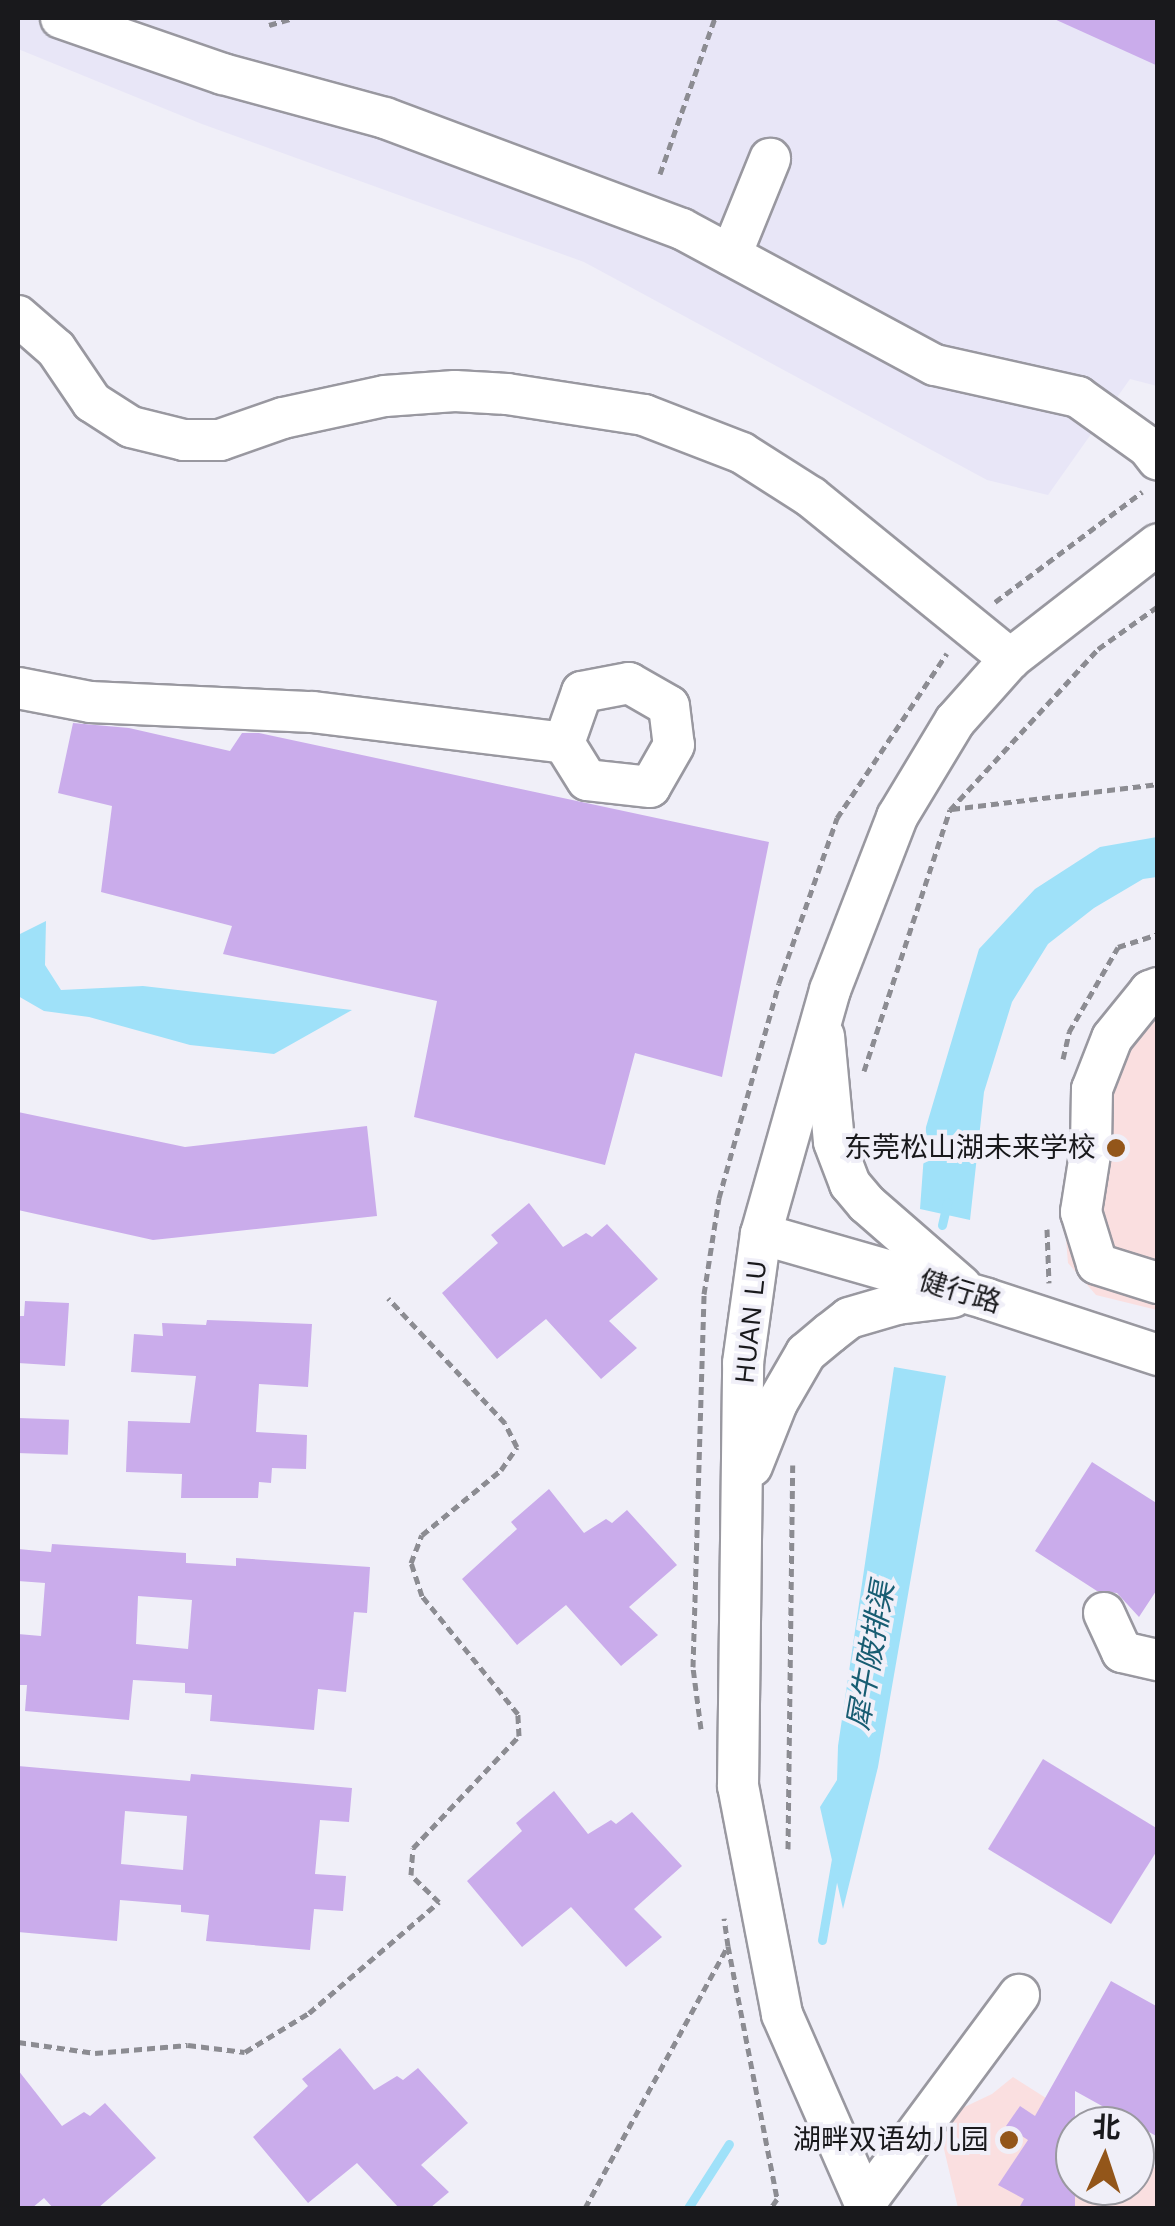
<!DOCTYPE html>
<html>
<head>
<meta charset="utf-8">
<style>
	body { margin:0 }
	#map { position:relative; width:1175px; height:2226px; overflow:hidden; background:#f0eff8; font-family:"Work Sans","Noto Sans SC",sans-serif }
	div>[style] { position:absolute }
	[style*='--x'] { left:calc(var(--x)*1px); top:calc(var(--y)*1px); width:calc(var(--w)*1px); rotate:calc(var(--a)*1deg) }
	.built>* { inset:0; background:#e8e6f7 }
	.education>* { inset:0; background:#fadfe0 }
	.water>* { inset:0; background:#9fe1f9 }
	.stream>* { height:9px; margin:-4.5px; padding:0 4.5px; transform-origin:4.5px; border-radius:4.5px; background:#9fe1f9 }
	.building>* { inset:0; background:#caaceb; transform-origin:0 0 }
	.path>* { height:5px; margin-top:-2.5px; transform-origin:0; background:repeating-linear-gradient(90deg,#8c8c92 0 8px,transparent 0 13px) }
	.roads { filter:drop-shadow(2px 0 #9998a0) drop-shadow(-2px 0 #9998a0) drop-shadow(0 2px #9998a0) drop-shadow(0 -2px #9998a0) }
	.minor>* { height:40px; margin:-20px; padding:0 20px; transform-origin:20px; border-radius:20px; background:#fff }
	.dots>* { width:28px; height:28px; translate:-50% -50%; box-sizing:border-box; border:5px solid #f0eff8; border-radius:50% }
	span { translate:-50% -50%; white-space:nowrap; text-align:center; line-height:1.15; -webkit-text-stroke:8px #f0eff8; paint-order:stroke }
	.poi-label { font-size:28px; color:#19191c }
	.right { translate:-100% -50%; text-align:right }
	.street-label { font-size:28px; color:#19191c }
	.water-label { font-size:30px; color:#185d72; font-style:italic }
	.frame { position:absolute; inset:0; border:20px solid #19191c; pointer-events:none }
	.north { position:absolute; left:1055px; top:2106px; width:100px; height:100px; box-sizing:border-box; background:#f0eff8; border:2px solid #9a99a0; border-radius:50%; rotate:3deg; font-size:28px; font-weight:700; line-height:40px; text-align:center; color:#19191c }
	.north::after { content:''; display:block; margin:auto; width:35px; height:45px; background:#93561a; clip-path:polygon(50% 0,100% 100%,50% 72%,0 100%) }
</style>
</head>
<body>
<div id="map">
	<div class="built">
		<div style="clip-path:polygon(18px 18px,1157px 18px,1157px 386px,1130px 379px,1048px 495px,987px 480px,584px 262px,202px 124px,18px 49px)"></div>
	</div>
	<div class="education">
		<div style="clip-path:polygon(1157px 971px,1157px 1310px,1096px 1295px,1068px 1263px,1064px 1215px)"></div>
		<div style="clip-path:polygon(1013px 2077px,1090px 2126px,1075px 2126px,1075px 2186px,1135px 2186px,1135px 2155px,1157px 2169px,1157px 2208px,958px 2208px,937px 2120px,992px 2094px)"></div>
	</div>
	<div class="water">
		<div style="clip-path:polygon(1157px 837px,1157px 877px,1143px 879px,1094px 908px,1048px 944px,1012px 1002px,984px 1092px,970px 1220px,920px 1209px,926px 1127px,979px 949px,1035px 889px,1100px 847px)"></div>
		<div style="clip-path:polygon(46px 921px,45px 965px,61px 990px,143px 986px,352px 1010px,274px 1054px,190px 1045px,89px 1017px,44px 1011px,18px 996px,18px 935px)"></div>
		<div style="clip-path:polygon(894px 1367px,946px 1376px,878px 1767px,843px 1909px,820px 1807px,837px 1780px,838px 1746px)"></div>
	</div>
	<div class="stream">
		<div style="--x:942;--y:1225;--w:23;--a:-77"></div>
		<div style="--x:822;--y:1940;--w:82;--a:-80.2"></div>
		<div style="--x:688;--y:2208;--w:76;--a:-57.4"></div>
	</div>
	<div class="building">
		<div style="clip-path:polygon(1052px 18px,1158px 18px,1158px 66px)"></div>
		<div style="clip-path:polygon(73px 723px,129px 728px,230px 751px,242px 733px,259px 733px,769px 842px,722px 1077px,635px 1053px,605px 1165px,414px 1117px,437px 1001px,223px 954px,232px 926px,101px 892px,112px 806px,58px 793px)"></div>
		<div style="clip-path:polygon(18px 1112px,185px 1147px,367px 1126px,377px 1216px,153px 1240px,18px 1210px)"></div>
		<div style="clip-path:polygon(529px 1203px,563px 1247px,586px 1233px,592px 1237px,607px 1224px,658px 1279px,609px 1321px,637px 1348px,601px 1379px,546px 1319px,497px 1359px,442px 1293px,498px 1243px,491px 1235px)"></div>
		<div style="clip-path:polygon(25px 1301px,69px 1303px,65px 1366px,18px 1363px,18px 1316px,24px 1316px)"></div>
		<div style="clip-path:polygon(207px 1320px,312px 1324px,308px 1387px,259px 1384px,256px 1432px,307px 1435px,306px 1469px,272px 1468px,271px 1483px,259px 1482px,258px 1498px,181px 1498px,182px 1474px,126px 1472px,128px 1421px,190px 1423px,196px 1376px,131px 1372px,134px 1334px,163px 1336px,162px 1323px,206px 1325px)"></div>
		<div style="left:18px;top:1418px;width:51px;height:35px;rotate:2deg"></div>
		<div style="clip-path:polygon(1092px 1462px,1158px 1504px,1158px 1588px,1139px 1617px,1117px 1593px,1097px 1591px,1035px 1551px)"></div>
		<div style="clip-path:polygon(549px 1489px,584px 1533px,606px 1519px,612px 1523px,627px 1510px,677px 1565px,629px 1607px,658px 1635px,621px 1666px,566px 1605px,517px 1645px,462px 1579px,517px 1529px,511px 1522px)"></div>
		<div style="clip-path:polygon(evenodd,52px 1544px,186px 1553px,186px 1563px,236px 1566px,236px 1558px,370px 1567px,367px 1613px,354px 1612px,346px 1692px,318px 1689px,314px 1730px,210px 1721px,212px 1695px,185px 1693px,185px 1683px,133px 1680px,129px 1720px,25px 1711px,27px 1685px,18px 1685px,18px 1634px,41px 1636px,45px 1583px,18px 1581px,18px 1549px,51px 1552px,52px 1544px,138px 1596px,192px 1600px,188px 1649px,136px 1644px,138px 1596px)"></div>
		<div style="clip-path:polygon(1043px 1759px,1158px 1829px,1158px 1849px,1111px 1924px,988px 1849px)"></div>
		<div style="clip-path:polygon(evenodd,18px 1766px,190px 1781px,191px 1774px,352px 1788px,349px 1822px,320px 1820px,315px 1874px,346px 1876px,343px 1911px,314px 1909px,310px 1950px,206px 1941px,209px 1915px,181px 1912px,181px 1905px,120px 1900px,117px 1941px,18px 1932px,18px 1766px,125px 1811px,187px 1816px,183px 1870px,121px 1864px,125px 1811px)"></div>
		<div style="clip-path:polygon(554px 1791px,588px 1834px,611px 1820px,616px 1824px,632px 1812px,682px 1866px,634px 1909px,662px 1937px,626px 1967px,571px 1907px,522px 1947px,467px 1881px,522px 1831px,516px 1823px)"></div>
		<div style="clip-path:polygon(1111px 1981px,1158px 2007px,1158px 2137px,1075px 2091px,1075px 2208px,1019px 2208px,1024px 2199px,998px 2185px,1028px 2140px,1006px 2126px,1020px 2106px,1035px 2116px)"></div>
		<div style="clip-path:polygon(340px 2048px,374px 2090px,397px 2076px,403px 2080px,418px 2068px,468px 2123px,421px 2165px,449px 2192px,430px 2208px,399px 2208px,357px 2163px,308px 2203px,253px 2137px,308px 2086px,302px 2079px)"></div>
		<div style="clip-path:polygon(18px 2070px,62px 2126px,84px 2112px,90px 2116px,105px 2103px,156px 2158px,98px 2208px,53px 2208px,44px 2198px,32px 2208px,18px 2208px)"></div>
	</div>
	<div class="path">
		<div style="--x:269;--y:25;--w:26;--a:-16"></div>
		<div style="--x:660;--y:174;--w:165;--a:-70.6"></div>
		<div style="--x:995;--y:602;--w:184;--a:-36.8"></div>
		<div style="--x:952;--y:809;--w:208;--a:-6.9"></div>
		<div style="--x:1063;--y:1059;--w:28;--a:-77"></div>
		<div style="--x:1069;--y:1032;--w:98;--a:-60"></div>
		<div style="--x:1118;--y:947;--w:42;--a:-18"></div>
		<div style="--x:864;--y:1071;--w:275;--a:-71.8"></div>
		<div style="--x:950;--y:810;--w:219;--a:-47.4"></div>
		<div style="--x:1098;--y:649;--w:74;--a:-35.6"></div>
		<div style="--x:1047;--y:1229;--w:54;--a:87.9"></div>
		<div style="--x:701;--y:1729;--w:63;--a:-97.4"></div>
		<div style="--x:693;--y:1667;--w:373;--a:-88.3"></div>
		<div style="--x:704;--y:1294;--w:97;--a:-81.1"></div>
		<div style="--x:719;--y:1198;--w:223;--a:-74.4"></div>
		<div style="--x:779;--y:983;--w:175;--a:-70.6"></div>
		<div style="--x:837;--y:818;--w:198;--a:-56.3"></div>
		<div style="--x:788;--y:1849;--w:384;--a:-89.3"></div>
		<div style="--x:728;--y:1946;--w:258;--a:79"></div>
		<div style="--x:777;--y:2199;--w:11;--a:124"></div>
		<div style="--x:18;--y:2042;--w:78;--a:8.1"></div>
		<div style="--x:95;--y:2053;--w:93;--a:-4.9"></div>
		<div style="--x:188;--y:2045;--w:57;--a:7"></div>
		<div style="--x:245;--y:2052;--w:75;--a:-31.4"></div>
		<div style="--x:309;--y:2013;--w:171;--a:-40.5"></div>
		<div style="--x:439;--y:1902;--w:39;--a:-136"></div>
		<div style="--x:411;--y:1875;--w:27;--a:-86"></div>
		<div style="--x:413;--y:1848;--w:154;--a:-46.6"></div>
		<div style="--x:519;--y:1736;--w:22;--a:-93"></div>
		<div style="--x:518;--y:1714;--w:152;--a:-129.1"></div>
		<div style="--x:422;--y:1596;--w:35;--a:-108"></div>
		<div style="--x:411;--y:1563;--w:30;--a:-69"></div>
		<div style="--x:422;--y:1535;--w:102;--a:-39.4"></div>
		<div style="--x:501;--y:1470;--w:28;--a:-55"></div>
		<div style="--x:517;--y:1447;--w:27;--a:-117"></div>
		<div style="--x:505;--y:1423;--w:171;--a:-133.1"></div>
		<div style="--x:585;--y:2208;--w:298;--a:-61.4"></div>
		<div style="--x:728;--y:1946;--w:28;--a:-98"></div>
	</div>
	<div class="roads">
		<div class="minor">
			<div style="--x:61;--y:18;--w:171;--a:19.1"></div>
			<div style="--x:223;--y:74;--w:168;--a:15.2"></div>
			<div style="--x:385;--y:118;--w:317;--a:20.5"></div>
			<div style="--x:682;--y:229;--w:287;--a:28.3"></div>
			<div style="--x:935;--y:365;--w:147;--a:12.6"></div>
			<div style="--x:1078;--y:397;--w:86;--a:35.5"></div>
			<div style="--x:1148;--y:447;--w:16;--a:52"></div>
			<div style="--x:731;--y:255;--w:104;--a:-67.9"></div>
			<div style="--x:18;--y:316;--w:50;--a:41"></div>
			<div style="--x:56;--y:349;--w:64;--a:55.8"></div>
			<div style="--x:92;--y:402;--w:46;--a:32.7"></div>
			<div style="--x:131;--y:427;--w:55;--a:13.8"></div>
			<div style="--x:184;--y:440;--w:36;--a:0"></div>
			<div style="--x:220;--y:440;--w:67;--a:-19.2"></div>
			<div style="--x:283;--y:418;--w:104;--a:-12.2"></div>
			<div style="--x:385;--y:396;--w:70;--a:-4.1"></div>
			<div style="--x:455;--y:391;--w:52;--a:3.3"></div>
			<div style="--x:507;--y:394;--w:139;--a:8.7"></div>
			<div style="--x:644;--y:415;--w:105;--a:21.2"></div>
			<div style="--x:742;--y:453;--w:82;--a:32.5"></div>
			<div style="--x:811;--y:497;--w:257;--a:39.1"></div>
			<div style="--x:629;--y:683;--w:46;--a:29.9"></div>
			<div style="--x:669;--y:706;--w:39;--a:83"></div>
			<div style="--x:674;--y:745;--w:48;--a:119.7"></div>
			<div style="--x:650;--y:787;--w:63;--a:-173.7"></div>
			<div style="--x:587;--y:780;--w:44;--a:-121.9"></div>
			<div style="--x:564;--y:743;--w:54;--a:-70.6"></div>
			<div style="--x:582;--y:692;--w:48;--a:-10.8"></div>
			<div style="--x:18;--y:688;--w:73;--a:11"></div>
			<div style="--x:90;--y:702;--w:223;--a:2.6"></div>
			<div style="--x:313;--y:712;--w:253;--a:7"></div>
			<div style="--x:1158;--y:988;--w:9;--a:159"></div>
			<div style="--x:1150;--y:991;--w:60;--a:129"></div>
			<div style="--x:1112;--y:1038;--w:55;--a:111.4"></div>
			<div style="--x:1092;--y:1089;--w:59;--a:91"></div>
			<div style="--x:1091;--y:1148;--w:65;--a:98.9"></div>
			<div style="--x:1081;--y:1212;--w:54;--a:72.9"></div>
			<div style="--x:1097;--y:1264;--w:64;--a:17.3"></div>
			<div style="--x:824;--y:1036;--w:106;--a:84.6"></div>
			<div style="--x:834;--y:1142;--w:45;--a:69.1"></div>
			<div style="--x:850;--y:1184;--w:26;--a:50"></div>
			<div style="--x:867;--y:1204;--w:125;--a:41.1"></div>
			<div style="--x:761;--y:1234;--w:235;--a:16"></div>
			<div style="--x:987;--y:1299;--w:180;--a:18.1"></div>
			<div style="--x:752;--y:1466;--w:68;--a:-68.4"></div>
			<div style="--x:777;--y:1403;--w:58;--a:-59.9"></div>
			<div style="--x:806;--y:1353;--w:31;--a:-40"></div>
			<div style="--x:830;--y:1333;--w:24;--a:-38"></div>
			<div style="--x:849;--y:1318;--w:50;--a:-16.3"></div>
			<div style="--x:897;--y:1304;--w:56;--a:-7.1"></div>
			<div style="--x:1104;--y:1613;--w:43;--a:65.2"></div>
			<div style="--x:1122;--y:1652;--w:37;--a:13"></div>
			<div style="--x:865;--y:2203;--w:259;--a:-53.5"></div>
			<div style="--x:867;--y:2208;--w:212;--a:-113.7"></div>
			<div style="--x:782;--y:2014;--w:232;--a:-100.9"></div>
			<div style="--x:738;--y:1786;--w:423;--a:-89.3"></div>
			<div style="--x:743;--y:1363;--w:130;--a:-82.1"></div>
			<div style="--x:761;--y:1234;--w:254;--a:-74.2"></div>
			<div style="--x:830;--y:990;--w:186;--a:-68.8"></div>
			<div style="--x:897;--y:817;--w:112;--a:-58.9"></div>
			<div style="--x:955;--y:721;--w:83;--a:-48.4"></div>
			<div style="--x:1010;--y:659;--w:187;--a:-37.8"></div>
		</div>
	</div>
	<div class="dots">
		<div style="left:1116px;top:1148px;background:#93561a"></div>
		<div style="left:1009px;top:2140px;background:#93561a"></div>
	</div>
	<div class="poi-label">
		<span class="right" style="left:1096px;top:1148px">东莞松山湖未来学校</span>
		<span class="right" style="left:989px;top:2140px">湖畔双语幼儿园</span>
	</div>
	<div class="street-label">
		<span style="left:960px;top:1292px;rotate:17deg">健行路</span>
		<span style="left:751px;top:1322px;rotate:-84deg">HUAN LU</span>
	</div>
	<div class="water-label">
		<span style="left:871px;top:1656px;rotate:-80deg">犀牛陂排渠</span>
	</div>
	<div class="frame"></div>
	<div class="north">北</div>
</div>
</body>
</html>
